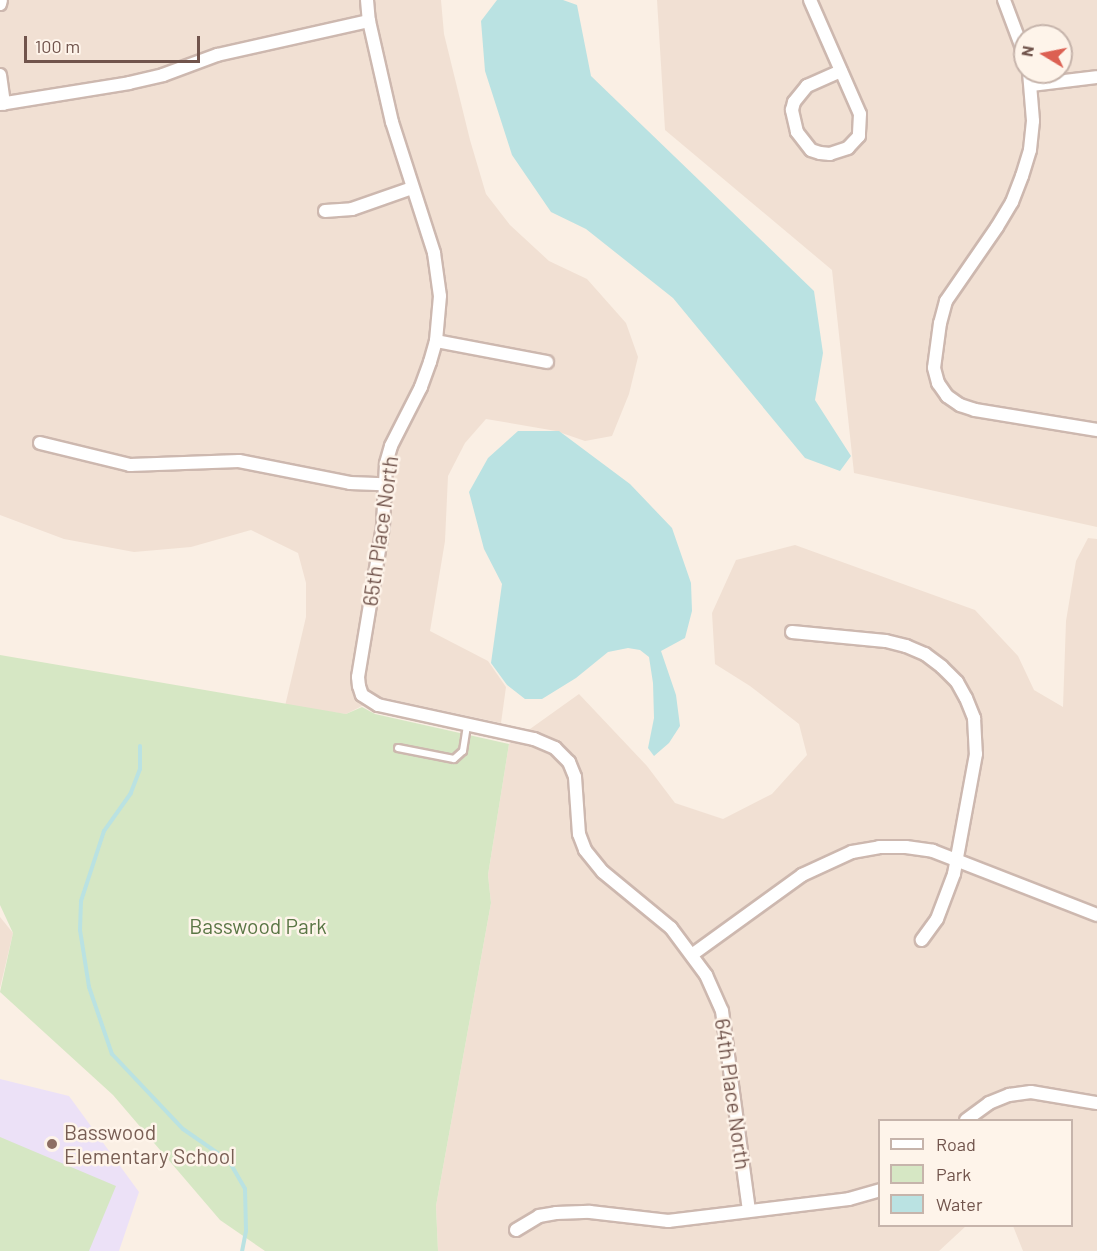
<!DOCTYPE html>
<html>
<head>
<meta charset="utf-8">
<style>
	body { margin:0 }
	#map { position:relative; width:1097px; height:1251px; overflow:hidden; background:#faefe4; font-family:Barlow,sans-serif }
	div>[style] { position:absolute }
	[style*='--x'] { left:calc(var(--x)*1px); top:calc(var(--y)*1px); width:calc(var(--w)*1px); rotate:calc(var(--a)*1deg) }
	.residential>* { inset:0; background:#f1e0d3 }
	.education>* { inset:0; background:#ece1f7 }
	.green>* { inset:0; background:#d6e7c4 }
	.water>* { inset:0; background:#bae2e2 }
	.stream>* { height:4px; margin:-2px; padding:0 2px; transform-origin:2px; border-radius:2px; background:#bae2e2 }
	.roads { filter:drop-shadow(2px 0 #cdb8af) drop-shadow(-2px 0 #cdb8af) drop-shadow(0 2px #cdb8af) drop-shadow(0 -2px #cdb8af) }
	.service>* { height:6px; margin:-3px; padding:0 3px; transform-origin:3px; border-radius:3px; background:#fff }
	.minor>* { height:12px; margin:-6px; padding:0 6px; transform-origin:6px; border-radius:6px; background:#fff }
	.dots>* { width:16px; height:16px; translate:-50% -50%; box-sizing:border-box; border:3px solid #fef4ea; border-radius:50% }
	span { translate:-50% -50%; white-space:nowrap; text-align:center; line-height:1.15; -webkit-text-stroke:5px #fef4ea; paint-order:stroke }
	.street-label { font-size:21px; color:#71544c }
	.park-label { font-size:21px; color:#5a7645 }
	.education-label { font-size:21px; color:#785e54 }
	.left { translate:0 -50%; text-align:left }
	.legend { position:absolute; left:878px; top:1119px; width:195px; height:108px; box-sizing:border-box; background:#fef4ea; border:2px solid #c6b4ab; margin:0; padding:8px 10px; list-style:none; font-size:18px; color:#71544c }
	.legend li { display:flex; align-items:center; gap:12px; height:30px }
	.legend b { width:30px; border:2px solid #c6b4ab }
	.north { position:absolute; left:1013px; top:24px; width:60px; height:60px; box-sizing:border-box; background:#fef4ea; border:2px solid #c6b4ab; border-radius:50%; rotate:280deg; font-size:16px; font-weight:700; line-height:24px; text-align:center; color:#71544c }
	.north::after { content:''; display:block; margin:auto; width:21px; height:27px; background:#dc6052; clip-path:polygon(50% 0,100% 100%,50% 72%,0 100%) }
	.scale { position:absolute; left:24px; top:36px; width:176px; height:27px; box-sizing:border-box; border:3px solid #71544c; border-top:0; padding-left:8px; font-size:18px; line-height:21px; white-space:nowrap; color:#71544c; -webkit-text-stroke:4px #fef4ea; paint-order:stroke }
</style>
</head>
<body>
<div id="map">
	<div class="residential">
		<div style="clip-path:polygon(0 0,441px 0,444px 34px,470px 140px,486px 194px,510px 225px,549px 261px,587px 279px,626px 323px,638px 357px,629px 394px,612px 436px,585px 441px,556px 431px,486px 419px,465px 443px,448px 476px,445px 541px,430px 631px,488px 661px,506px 687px,501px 723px,380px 697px,346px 714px,285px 706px,306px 617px,306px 583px,298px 553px,251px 530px,191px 547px,134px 552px,64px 539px,0 515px)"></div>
		<div style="clip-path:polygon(evenodd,657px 0,1097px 0,1097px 527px,854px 473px,832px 270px,665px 130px,657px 0,1025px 36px,1061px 36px,1061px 72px,1025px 72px,1025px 36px)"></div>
		<div style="clip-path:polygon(1088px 538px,1097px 539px,1097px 1251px,1023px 1251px,1013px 1226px,1072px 1226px,1072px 1120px,880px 1120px,880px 1226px,966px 1226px,939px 1251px,438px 1251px,436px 1206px,491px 903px,488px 875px,509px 744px,579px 694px,647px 766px,675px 803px,723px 819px,772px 794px,807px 755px,799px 724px,750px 686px,715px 664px,712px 613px,736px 560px,795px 545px,975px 610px,1018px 656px,1034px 690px,1063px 707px,1066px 621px,1076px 561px)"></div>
		<div style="clip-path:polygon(0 917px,13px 933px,0 988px)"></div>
	</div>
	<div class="education">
		<div style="clip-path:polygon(0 1079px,69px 1096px,139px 1192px,119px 1251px,0 1251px)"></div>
	</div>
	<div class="green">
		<div style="clip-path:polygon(0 655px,346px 714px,362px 707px,375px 714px,509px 744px,488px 875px,491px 903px,436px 1206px,438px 1251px,265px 1251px,220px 1220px,113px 1095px,0 992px,13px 933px,0 905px)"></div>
		<div style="clip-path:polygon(0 1137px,116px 1186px,89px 1251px,0 1251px)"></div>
	</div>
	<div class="water">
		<div style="clip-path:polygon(497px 0,563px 0,577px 5px,591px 76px,814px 291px,823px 353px,815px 400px,851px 456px,840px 471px,805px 458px,673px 298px,586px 229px,551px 212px,512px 155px,485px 71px,481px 21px)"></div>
		<div style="clip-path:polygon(518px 431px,559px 431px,630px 484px,672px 528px,691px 583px,692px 611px,685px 638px,661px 651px,676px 695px,680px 726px,669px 743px,654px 756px,648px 748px,654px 718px,653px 683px,649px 657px,640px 650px,628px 648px,608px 652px,576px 678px,542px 699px,525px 699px,507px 685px,491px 663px,502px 584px,484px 549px,469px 492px,488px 458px)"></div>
	</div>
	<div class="stream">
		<div style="--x:140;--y:746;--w:23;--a:90"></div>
		<div style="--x:140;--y:769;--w:26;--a:111"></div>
		<div style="--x:131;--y:793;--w:47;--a:125.4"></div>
		<div style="--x:104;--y:831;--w:74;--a:108.2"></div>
		<div style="--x:81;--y:901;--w:29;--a:92"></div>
		<div style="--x:80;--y:930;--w:58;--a:81"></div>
		<div style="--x:89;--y:987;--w:71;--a:71.1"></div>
		<div style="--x:112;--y:1054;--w:103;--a:46.6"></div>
		<div style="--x:183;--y:1129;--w:56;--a:34.8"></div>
		<div style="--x:229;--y:1161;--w:32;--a:60"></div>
		<div style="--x:245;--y:1189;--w:42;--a:88.6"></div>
		<div style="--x:246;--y:1231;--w:20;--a:101"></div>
	</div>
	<div class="roads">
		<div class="service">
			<div style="--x:398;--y:748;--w:57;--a:11.1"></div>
			<div style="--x:454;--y:759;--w:12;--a:-42"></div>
			<div style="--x:463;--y:751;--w:26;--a:-81"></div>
		</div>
		<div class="minor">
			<div style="--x:367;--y:0;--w:21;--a:85"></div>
			<div style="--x:369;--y:21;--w:104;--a:77.2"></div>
			<div style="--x:392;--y:122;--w:138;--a:72.2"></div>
			<div style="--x:434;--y:253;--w:43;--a:82.1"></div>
			<div style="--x:440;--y:296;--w:45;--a:95.1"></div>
			<div style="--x:436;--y:341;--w:22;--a:106"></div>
			<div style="--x:430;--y:362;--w:27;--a:110"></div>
			<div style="--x:421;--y:387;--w:66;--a:117"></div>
			<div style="--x:391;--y:446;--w:19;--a:106"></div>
			<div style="--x:386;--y:464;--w:62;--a:92.8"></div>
			<div style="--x:383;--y:526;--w:153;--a:99.4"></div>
			<div style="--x:358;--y:677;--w:9;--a:84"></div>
			<div style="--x:359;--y:686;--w:9;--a:72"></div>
			<div style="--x:362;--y:695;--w:19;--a:32"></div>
			<div style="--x:378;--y:705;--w:160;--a:12.3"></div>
			<div style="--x:534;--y:739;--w:23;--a:23"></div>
			<div style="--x:555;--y:748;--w:20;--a:45"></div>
			<div style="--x:569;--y:762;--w:16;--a:68"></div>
			<div style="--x:575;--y:777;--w:57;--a:86"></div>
			<div style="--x:579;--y:834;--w:17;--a:69"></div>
			<div style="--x:585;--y:850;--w:28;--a:51"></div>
			<div style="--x:603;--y:872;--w:88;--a:39.5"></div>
			<div style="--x:671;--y:928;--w:59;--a:53.3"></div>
			<div style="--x:706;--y:975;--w:39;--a:66"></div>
			<div style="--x:722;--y:1011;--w:201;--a:82.3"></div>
			<div style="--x:810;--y:0;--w:124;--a:66.3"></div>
			<div style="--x:860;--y:114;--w:22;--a:93"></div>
			<div style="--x:859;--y:136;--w:16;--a:133"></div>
			<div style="--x:848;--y:148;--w:19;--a:162"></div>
			<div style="--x:830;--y:154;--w:10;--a:-174"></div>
			<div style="--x:820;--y:153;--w:9;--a:-162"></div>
			<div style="--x:811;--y:150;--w:23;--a:-128"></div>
			<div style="--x:797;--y:132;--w:23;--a:-103"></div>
			<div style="--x:792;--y:110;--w:8;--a:-76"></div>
			<div style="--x:794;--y:102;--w:21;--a:-51"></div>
			<div style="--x:807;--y:86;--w:37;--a:-24"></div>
			<div style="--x:1004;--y:0;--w:60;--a:69.4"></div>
			<div style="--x:0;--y:4;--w:4;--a:-76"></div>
			<div style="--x:1029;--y:72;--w:49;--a:85.3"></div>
			<div style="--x:1033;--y:121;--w:29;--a:96"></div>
			<div style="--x:1030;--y:150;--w:27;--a:107"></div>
			<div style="--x:1022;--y:176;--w:28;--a:111"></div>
			<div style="--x:1012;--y:202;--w:29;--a:121"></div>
			<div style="--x:997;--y:227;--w:90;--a:124.6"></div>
			<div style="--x:946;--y:301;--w:23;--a:105"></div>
			<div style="--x:940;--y:323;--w:45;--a:97.6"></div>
			<div style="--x:934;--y:368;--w:16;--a:75"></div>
			<div style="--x:938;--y:383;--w:16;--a:55"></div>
			<div style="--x:947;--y:396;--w:16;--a:35"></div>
			<div style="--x:960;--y:405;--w:16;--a:18"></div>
			<div style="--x:975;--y:410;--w:124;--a:9.3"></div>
			<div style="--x:0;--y:75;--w:29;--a:82"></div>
			<div style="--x:1031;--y:85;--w:66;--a:-6.9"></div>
			<div style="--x:0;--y:104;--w:131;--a:-9.2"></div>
			<div style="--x:129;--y:83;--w:35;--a:-13"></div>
			<div style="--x:163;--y:75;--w:58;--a:-20.3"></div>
			<div style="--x:217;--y:55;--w:156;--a:-12.6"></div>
			<div style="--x:325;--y:211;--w:27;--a:-4"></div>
			<div style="--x:352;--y:209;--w:64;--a:-19.3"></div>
			<div style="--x:436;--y:341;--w:113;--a:10.7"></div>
			<div style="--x:40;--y:443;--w:93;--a:13.7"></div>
			<div style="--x:130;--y:465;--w:109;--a:-2.1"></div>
			<div style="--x:239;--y:461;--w:113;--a:11.2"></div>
			<div style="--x:350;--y:483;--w:33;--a:2"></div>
			<div style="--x:792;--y:632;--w:94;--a:5.5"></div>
			<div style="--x:886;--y:641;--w:21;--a:14"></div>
			<div style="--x:906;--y:646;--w:21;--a:23"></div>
			<div style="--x:925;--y:654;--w:21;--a:37"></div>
			<div style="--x:942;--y:667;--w:21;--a:45"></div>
			<div style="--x:957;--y:682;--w:18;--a:61"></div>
			<div style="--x:966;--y:698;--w:22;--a:68"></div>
			<div style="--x:974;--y:718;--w:36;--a:87"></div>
			<div style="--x:976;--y:754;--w:122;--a:100.4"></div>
			<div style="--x:954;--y:874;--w:48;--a:110.7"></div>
			<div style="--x:937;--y:919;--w:26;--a:126"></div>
			<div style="--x:693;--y:954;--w:135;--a:-35.9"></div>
			<div style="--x:802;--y:875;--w:55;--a:-24.7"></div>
			<div style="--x:852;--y:852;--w:27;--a:-10"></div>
			<div style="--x:879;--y:847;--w:27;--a:0"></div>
			<div style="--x:906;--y:847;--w:27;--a:8"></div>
			<div style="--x:933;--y:851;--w:176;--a:21.3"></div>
			<div style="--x:966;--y:1120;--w:29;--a:-36"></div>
			<div style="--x:989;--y:1103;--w:22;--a:-22"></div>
			<div style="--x:1009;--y:1095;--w:22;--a:-8"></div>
			<div style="--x:1031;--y:1092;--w:67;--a:9.5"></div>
			<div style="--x:516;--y:1230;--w:27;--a:-31"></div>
			<div style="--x:539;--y:1216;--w:17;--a:-10"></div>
			<div style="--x:556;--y:1213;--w:34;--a:-2"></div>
			<div style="--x:590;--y:1212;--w:79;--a:6.6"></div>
			<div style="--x:668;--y:1221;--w:182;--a:-6.9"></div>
			<div style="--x:849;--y:1199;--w:32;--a:-16"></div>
		</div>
	</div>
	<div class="dots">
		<div style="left:52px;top:1144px;background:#8d6e63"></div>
	</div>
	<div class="street-label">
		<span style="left:380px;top:531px;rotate:-82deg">65th Place North</span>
		<span style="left:733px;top:1094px;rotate:82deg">64th Place North</span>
	</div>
	<div class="park-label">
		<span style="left:258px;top:926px">Basswood Park</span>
	</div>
	<div class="education-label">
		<span class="left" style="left:64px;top:1144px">Basswood<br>Elementary School</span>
	</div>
	<ul class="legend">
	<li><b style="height:8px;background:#fff"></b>Road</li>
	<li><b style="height:16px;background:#d6e7c4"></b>Park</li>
	<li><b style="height:16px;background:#bae2e2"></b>Water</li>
	</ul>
	<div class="north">N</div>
	<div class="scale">100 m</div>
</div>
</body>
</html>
